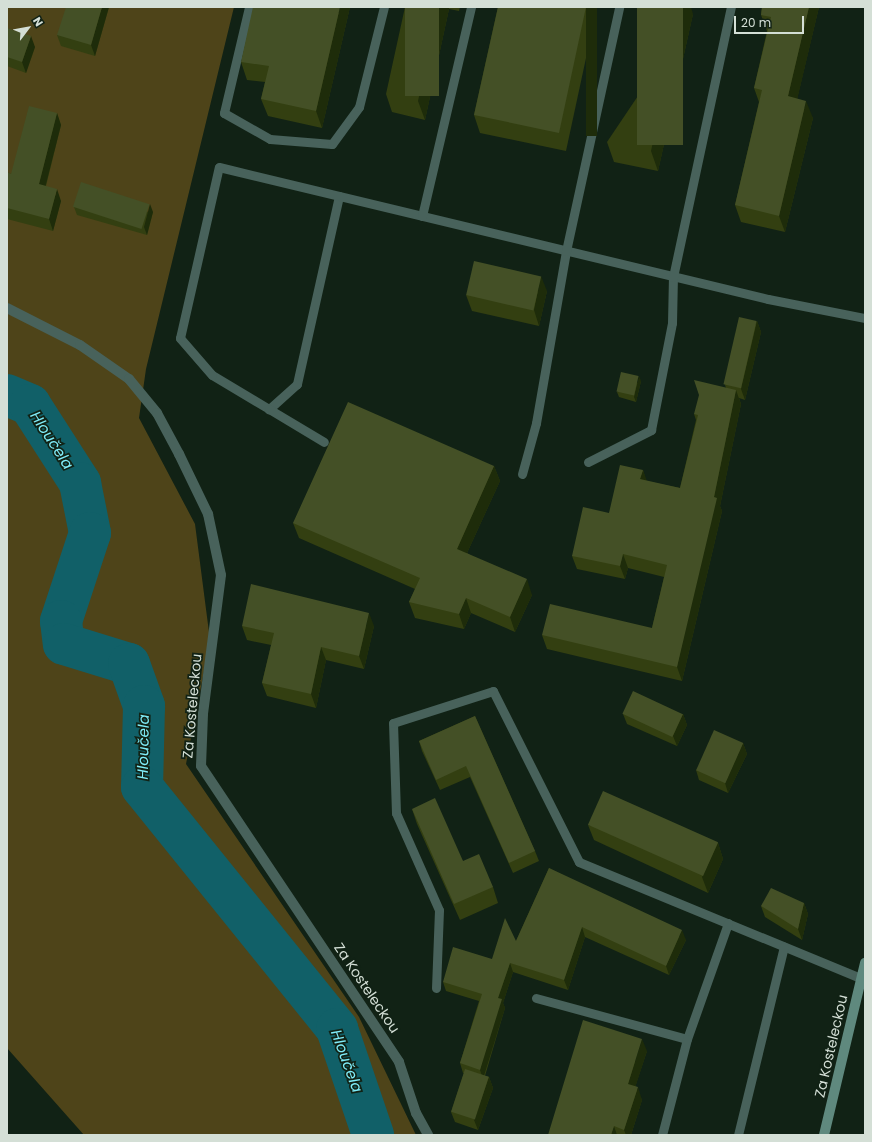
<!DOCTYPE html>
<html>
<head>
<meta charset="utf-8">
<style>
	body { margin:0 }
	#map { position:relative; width:872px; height:1142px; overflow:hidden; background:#112215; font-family:Poppins,sans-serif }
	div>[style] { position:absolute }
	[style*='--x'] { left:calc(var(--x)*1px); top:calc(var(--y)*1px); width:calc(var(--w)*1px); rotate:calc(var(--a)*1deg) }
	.green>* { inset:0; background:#4e4419 }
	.river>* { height:42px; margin:-21px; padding:0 21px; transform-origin:21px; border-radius:21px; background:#116068 }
	.lane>* { height:9px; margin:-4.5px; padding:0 4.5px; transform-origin:4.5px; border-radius:4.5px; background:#48625b }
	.street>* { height:10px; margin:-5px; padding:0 5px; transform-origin:5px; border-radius:5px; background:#48625b }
	.secondary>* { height:10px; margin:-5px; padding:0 5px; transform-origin:5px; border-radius:5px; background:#5f897e }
	.wall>* { inset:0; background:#333f11 }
	.shaded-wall>* { inset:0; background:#1e2c0a; transform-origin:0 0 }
	.building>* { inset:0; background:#445026; transform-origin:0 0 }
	span { translate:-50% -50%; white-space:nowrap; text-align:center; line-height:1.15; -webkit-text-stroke:3.5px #112215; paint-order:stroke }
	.street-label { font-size:14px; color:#d4dfd6 }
	.water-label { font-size:15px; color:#7fecf8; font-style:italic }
	.frame { position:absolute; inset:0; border:8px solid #d4dfd6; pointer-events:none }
	.north { position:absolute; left:8px; top:8px; width:40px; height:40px; -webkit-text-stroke:3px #112215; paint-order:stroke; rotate:58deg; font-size:11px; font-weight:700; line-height:16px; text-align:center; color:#d4dfd6 }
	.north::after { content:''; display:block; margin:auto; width:14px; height:18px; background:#d4dfd6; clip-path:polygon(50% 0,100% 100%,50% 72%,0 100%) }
	.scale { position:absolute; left:734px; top:16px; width:70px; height:18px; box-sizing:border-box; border:2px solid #d4dfd6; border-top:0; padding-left:5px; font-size:12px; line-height:14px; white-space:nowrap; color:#d4dfd6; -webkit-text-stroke:3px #112215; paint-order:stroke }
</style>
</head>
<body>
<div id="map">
	<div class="green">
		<div style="clip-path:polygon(7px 7px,234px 7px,146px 369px,139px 418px,195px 524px,210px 640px,186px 764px,359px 1017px,416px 1135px,84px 1135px,7px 1048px)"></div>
	</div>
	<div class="river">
		<div style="--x:7;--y:395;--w:25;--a:23"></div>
		<div style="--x:30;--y:405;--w:93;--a:57.3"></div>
		<div style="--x:80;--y:483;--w:51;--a:78.7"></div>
		<div style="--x:90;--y:533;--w:93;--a:108.2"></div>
		<div style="--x:61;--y:621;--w:23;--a:83"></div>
		<div style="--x:64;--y:644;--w:68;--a:17.1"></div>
		<div style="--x:129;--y:664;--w:45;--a:70.3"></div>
		<div style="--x:144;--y:706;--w:81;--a:91.4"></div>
		<div style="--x:142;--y:787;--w:311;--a:51.1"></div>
		<div style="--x:337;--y:1029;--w:112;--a:71.2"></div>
	</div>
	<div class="lane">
		<div style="--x:249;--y:7;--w:109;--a:103.3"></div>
		<div style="--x:224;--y:113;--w:53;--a:29.5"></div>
		<div style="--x:270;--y:139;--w:62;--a:4.6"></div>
		<div style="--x:332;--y:144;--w:46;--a:-53.9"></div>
		<div style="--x:359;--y:107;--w:103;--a:-76"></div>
		<div style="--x:339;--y:196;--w:193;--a:102.6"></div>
		<div style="--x:297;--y:384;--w:38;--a:138"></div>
		<div style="--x:269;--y:409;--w:66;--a:-149.2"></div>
		<div style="--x:212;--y:375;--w:49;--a:-130.9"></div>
		<div style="--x:180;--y:338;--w:175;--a:-77.2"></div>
		<div style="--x:219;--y:167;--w:565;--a:13.52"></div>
		<div style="--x:768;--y:299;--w:99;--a:11.1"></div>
		<div style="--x:422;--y:216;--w:215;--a:-76.8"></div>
		<div style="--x:269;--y:409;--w:64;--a:31"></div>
		<div style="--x:588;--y:462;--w:71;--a:-26.9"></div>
		<div style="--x:651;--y:430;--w:109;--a:-78.9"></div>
		<div style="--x:672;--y:323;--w:46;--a:-88.8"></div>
		<div style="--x:673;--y:277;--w:276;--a:-77.9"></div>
		<div style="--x:522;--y:474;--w:53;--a:-74.6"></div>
		<div style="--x:536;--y:423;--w:175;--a:-80.1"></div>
		<div style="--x:566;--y:251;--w:250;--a:-77.7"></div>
		<div style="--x:436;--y:988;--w:78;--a:-87.8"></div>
		<div style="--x:439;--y:910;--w:106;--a:-113.9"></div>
		<div style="--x:396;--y:813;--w:90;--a:-91.9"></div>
		<div style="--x:393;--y:723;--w:105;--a:-17.7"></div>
		<div style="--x:493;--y:691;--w:191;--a:63.3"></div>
		<div style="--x:579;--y:862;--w:305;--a:22.4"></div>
		<div style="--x:536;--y:998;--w:156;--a:15.2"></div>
		<div style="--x:687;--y:1039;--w:123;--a:-70.5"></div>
		<div style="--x:662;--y:1135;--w:99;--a:-75.4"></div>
		<div style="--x:738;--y:1135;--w:194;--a:-76.3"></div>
	</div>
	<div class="street">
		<div style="--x:7;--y:308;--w:82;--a:26.9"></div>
		<div style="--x:80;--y:345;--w:60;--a:34.8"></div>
		<div style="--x:129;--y:379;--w:44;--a:50.5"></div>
		<div style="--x:157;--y:413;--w:47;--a:61.8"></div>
		<div style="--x:179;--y:454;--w:67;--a:64.2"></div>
		<div style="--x:208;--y:514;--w:62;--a:78"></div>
		<div style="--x:221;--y:575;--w:140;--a:97.4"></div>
		<div style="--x:203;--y:714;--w:52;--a:92.2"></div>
		<div style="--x:201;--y:766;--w:356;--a:56.2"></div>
		<div style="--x:399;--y:1062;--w:54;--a:71.6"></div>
		<div style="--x:416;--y:1113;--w:25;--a:61"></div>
	</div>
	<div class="secondary">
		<div style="--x:824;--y:1135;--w:177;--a:-76.6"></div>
	</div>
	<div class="wall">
		<div style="clip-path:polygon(109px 7px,95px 56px,61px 46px,57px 35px)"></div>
		<div style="clip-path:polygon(350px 7px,322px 128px,268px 116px,261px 99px,265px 82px,247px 80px,241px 62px)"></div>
		<div style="clip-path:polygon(405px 7px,460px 7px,459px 11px,449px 9px,425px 120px,392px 112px,386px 94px)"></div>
		<div style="clip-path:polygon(498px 7px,597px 7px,566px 151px,480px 133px,474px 115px)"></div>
		<div style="clip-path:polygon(762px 7px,819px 7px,797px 99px,813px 118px,785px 232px,741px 222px,735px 205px,759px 102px,754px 88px,767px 31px,761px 15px)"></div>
		<div style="clip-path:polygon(693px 14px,658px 171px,614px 162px,607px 142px)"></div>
		<div style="clip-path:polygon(7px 28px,35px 47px,26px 73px,7px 66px)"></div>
		<div style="clip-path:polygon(57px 113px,61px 125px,46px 186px,61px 201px,53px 231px,7px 219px,7px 172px,11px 174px)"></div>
		<div style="clip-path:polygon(74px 207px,153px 212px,147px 235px,77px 215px)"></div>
		<div style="clip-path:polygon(547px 291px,539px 326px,472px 311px,466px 295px)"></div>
		<div style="clip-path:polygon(757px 321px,761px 332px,745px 400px,739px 398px,741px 404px,720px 506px,722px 511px,682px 681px,547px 649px,542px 635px,652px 628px,664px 577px,628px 568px,625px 579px,577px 569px,572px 556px,609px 513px,643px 470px,646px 481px,680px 488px,696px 420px,694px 414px,726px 388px,725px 385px)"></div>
		<div style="clip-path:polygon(641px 381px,636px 402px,619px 397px,617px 392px)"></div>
		<div style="clip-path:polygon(494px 466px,500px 481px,467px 553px,532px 595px,515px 632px,471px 613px,464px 629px,415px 618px,409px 602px,415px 589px,299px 538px,293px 523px)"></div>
		<div style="clip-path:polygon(242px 626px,374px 626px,364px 669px,326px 660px,316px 708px,267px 696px,262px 683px,271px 645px,247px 640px)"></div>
		<div style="clip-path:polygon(623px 714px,683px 714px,687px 725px,677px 746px,627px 724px)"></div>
		<div style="clip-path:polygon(475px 716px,535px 851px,539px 861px,513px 873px,470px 777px,440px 790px,422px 751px,419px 741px)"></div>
		<div style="clip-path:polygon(743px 743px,747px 754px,728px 793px,699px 780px,696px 770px)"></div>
		<div style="clip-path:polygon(412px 809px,463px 861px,493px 887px,498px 903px,460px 920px,417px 824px)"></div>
		<div style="clip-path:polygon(588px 825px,718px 843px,723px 859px,708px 893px,594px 840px)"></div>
		<div style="clip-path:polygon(549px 868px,686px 940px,669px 975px,585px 937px,568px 990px,513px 972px,503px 1003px,505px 1008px,485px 1076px,489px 1077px,493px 1088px,478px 1130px,455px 1122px,451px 1112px,464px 1073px,463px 1073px,460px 1063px,479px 1001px,446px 991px,443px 982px,492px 959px,516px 941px)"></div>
		<div style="clip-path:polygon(804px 903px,808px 914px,802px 940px,765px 917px,761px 906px)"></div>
		<div style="clip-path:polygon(647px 1051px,635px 1087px,642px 1100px,631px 1135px,548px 1135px)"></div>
	</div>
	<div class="shaded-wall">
		<div style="clip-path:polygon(102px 7px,109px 7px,95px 56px,91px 45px)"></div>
		<div style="clip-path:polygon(340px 7px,350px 7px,322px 128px,316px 111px)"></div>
		<div style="clip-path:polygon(439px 7px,449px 7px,449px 9px,425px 120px,418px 101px)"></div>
		<div style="left:586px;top:7px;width:11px;height:129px"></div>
		<div style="clip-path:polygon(683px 7px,691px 7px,693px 14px,658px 171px,651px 151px)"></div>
		<div style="clip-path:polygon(809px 7px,819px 7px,794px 113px,788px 96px)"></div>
		<div style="clip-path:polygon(31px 36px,35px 47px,26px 73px,22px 62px)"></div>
		<div style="clip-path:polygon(806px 101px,813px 118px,785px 232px,779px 216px)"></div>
		<div style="clip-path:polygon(57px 113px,61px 125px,43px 196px,39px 184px)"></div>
		<div style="clip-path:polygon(57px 189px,61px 201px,53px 231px,49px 219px)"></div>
		<div style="clip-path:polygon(150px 204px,153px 212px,147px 235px,144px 227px)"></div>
		<div style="clip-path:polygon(541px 276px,547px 291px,539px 326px,534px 310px)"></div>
		<div style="clip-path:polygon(757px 321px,761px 332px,745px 400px,741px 389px)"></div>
		<div style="clip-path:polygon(639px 376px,641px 381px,636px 402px,634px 397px)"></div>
		<div style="clip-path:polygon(736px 390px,741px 404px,720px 506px,722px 511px,682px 681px,677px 667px,714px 497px)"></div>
		<div style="clip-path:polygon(494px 466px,500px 481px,462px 564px,457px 549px)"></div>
		<div style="clip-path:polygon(643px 470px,648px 484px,640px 479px)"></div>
		<div style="clip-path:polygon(623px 554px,628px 568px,625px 579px,620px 566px)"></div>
		<div style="clip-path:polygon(527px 579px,532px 595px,515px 632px,510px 617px)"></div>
		<div style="clip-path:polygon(466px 598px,471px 613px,464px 629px,459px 614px)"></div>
		<div style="clip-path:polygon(369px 613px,374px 626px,364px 669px,359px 656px)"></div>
		<div style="clip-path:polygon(321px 647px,326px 660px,316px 708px,311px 694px)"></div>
		<div style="clip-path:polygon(683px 714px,687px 725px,677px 746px,673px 736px)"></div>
		<div style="clip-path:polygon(743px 743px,747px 754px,728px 793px,725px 783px)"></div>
		<div style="clip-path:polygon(718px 843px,723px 859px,708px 893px,702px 877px)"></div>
		<div style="clip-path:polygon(804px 903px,808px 914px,802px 940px,798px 929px)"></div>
		<div style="clip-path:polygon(582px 927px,585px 937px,568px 990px,564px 980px)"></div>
		<div style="clip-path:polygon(682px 930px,686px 940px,669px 975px,666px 966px)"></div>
		<div style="clip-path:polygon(510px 963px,513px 972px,503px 1003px,505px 1008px,483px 1079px,480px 1070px,498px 998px)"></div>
		<div style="clip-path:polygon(642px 1039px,647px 1051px,632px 1097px,628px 1084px)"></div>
		<div style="clip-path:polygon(489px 1077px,493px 1088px,478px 1130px,474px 1120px)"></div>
		<div style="clip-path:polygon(638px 1087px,642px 1100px,631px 1135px,626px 1135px,624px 1130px)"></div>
		<div style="clip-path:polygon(614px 1126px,617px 1135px,611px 1135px)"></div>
	</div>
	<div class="building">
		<div style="clip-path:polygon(66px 7px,102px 7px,91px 45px,57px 35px)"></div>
		<div style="clip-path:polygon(253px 7px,340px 7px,316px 111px,261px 99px,269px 66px,241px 62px)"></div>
		<div style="left:405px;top:7px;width:34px;height:89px"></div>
		<div style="clip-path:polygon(498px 7px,586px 7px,559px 133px,474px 115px)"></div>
		<div style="left:637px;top:7px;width:46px;height:138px"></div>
		<div style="clip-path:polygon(762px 7px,809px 7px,788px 96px,806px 101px,779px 216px,735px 205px,762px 90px,754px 88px,771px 17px,761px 15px)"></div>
		<div style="clip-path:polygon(7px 28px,31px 36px,22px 62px,7px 57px)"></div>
		<div style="clip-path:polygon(29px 106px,57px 113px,39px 184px,57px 189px,49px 219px,7px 208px,7px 172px,11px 174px)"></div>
		<div style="left:81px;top:182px;width:72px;height:26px;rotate:18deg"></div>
		<div style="left:474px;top:261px;width:69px;height:35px;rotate:13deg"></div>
		<div style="left:739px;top:317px;width:18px;height:69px;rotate:13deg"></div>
		<div style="left:621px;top:372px;width:18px;height:20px;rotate:13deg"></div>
		<div style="clip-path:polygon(694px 380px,736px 390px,714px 497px,717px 498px,677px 667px,542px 635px,550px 604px,652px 628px,667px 565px,623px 554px,620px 566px,572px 556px,583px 507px,609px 513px,620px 465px,643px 470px,640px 479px,680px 488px,698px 415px,694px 414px,699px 395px)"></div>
		<div style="clip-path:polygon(348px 402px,494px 466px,457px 549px,527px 579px,510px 617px,466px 598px,459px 614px,409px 602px,420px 578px,293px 523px)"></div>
		<div style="clip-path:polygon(251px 584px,369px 613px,359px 656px,321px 647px,311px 694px,262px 683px,274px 633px,242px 626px)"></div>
		<div style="left:633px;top:691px;width:55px;height:25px;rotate:25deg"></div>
		<div style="clip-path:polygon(475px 716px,535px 851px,509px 863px,466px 766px,436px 780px,419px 741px)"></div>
		<div style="left:714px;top:730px;width:32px;height:44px;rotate:24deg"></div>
		<div style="left:603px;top:791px;width:126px;height:37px;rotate:24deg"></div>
		<div style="clip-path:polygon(435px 798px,463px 861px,479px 854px,493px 887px,454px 904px,412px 809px)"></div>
		<div style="clip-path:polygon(549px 868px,682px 930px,666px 966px,582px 927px,564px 980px,510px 963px,498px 998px,502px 999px,480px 1070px,460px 1063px,482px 994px,443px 982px,453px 947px,492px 959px,505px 918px,516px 941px)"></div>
		<div style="clip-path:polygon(771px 888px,804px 903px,798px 929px,761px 906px)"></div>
		<div style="clip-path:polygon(583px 1020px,642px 1039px,628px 1084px,638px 1087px,624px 1130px,614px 1126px,611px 1135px,548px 1135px)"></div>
		<div style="left:465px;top:1069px;width:25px;height:45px;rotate:18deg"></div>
	</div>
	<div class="street-label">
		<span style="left:192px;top:706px;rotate:-85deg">Za Kosteleckou</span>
		<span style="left:367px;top:988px;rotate:56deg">Za Kosteleckou</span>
		<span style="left:831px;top:1046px;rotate:-77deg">Za Kosteleckou</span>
	</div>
	<div class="water-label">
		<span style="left:52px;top:440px;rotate:57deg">Hloučela</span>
		<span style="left:143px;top:747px;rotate:-89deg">Hloučela</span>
		<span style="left:347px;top:1061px;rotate:70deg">Hloučela</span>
	</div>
	<div class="frame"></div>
	<div class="north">N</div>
	<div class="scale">20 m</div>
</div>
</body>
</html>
